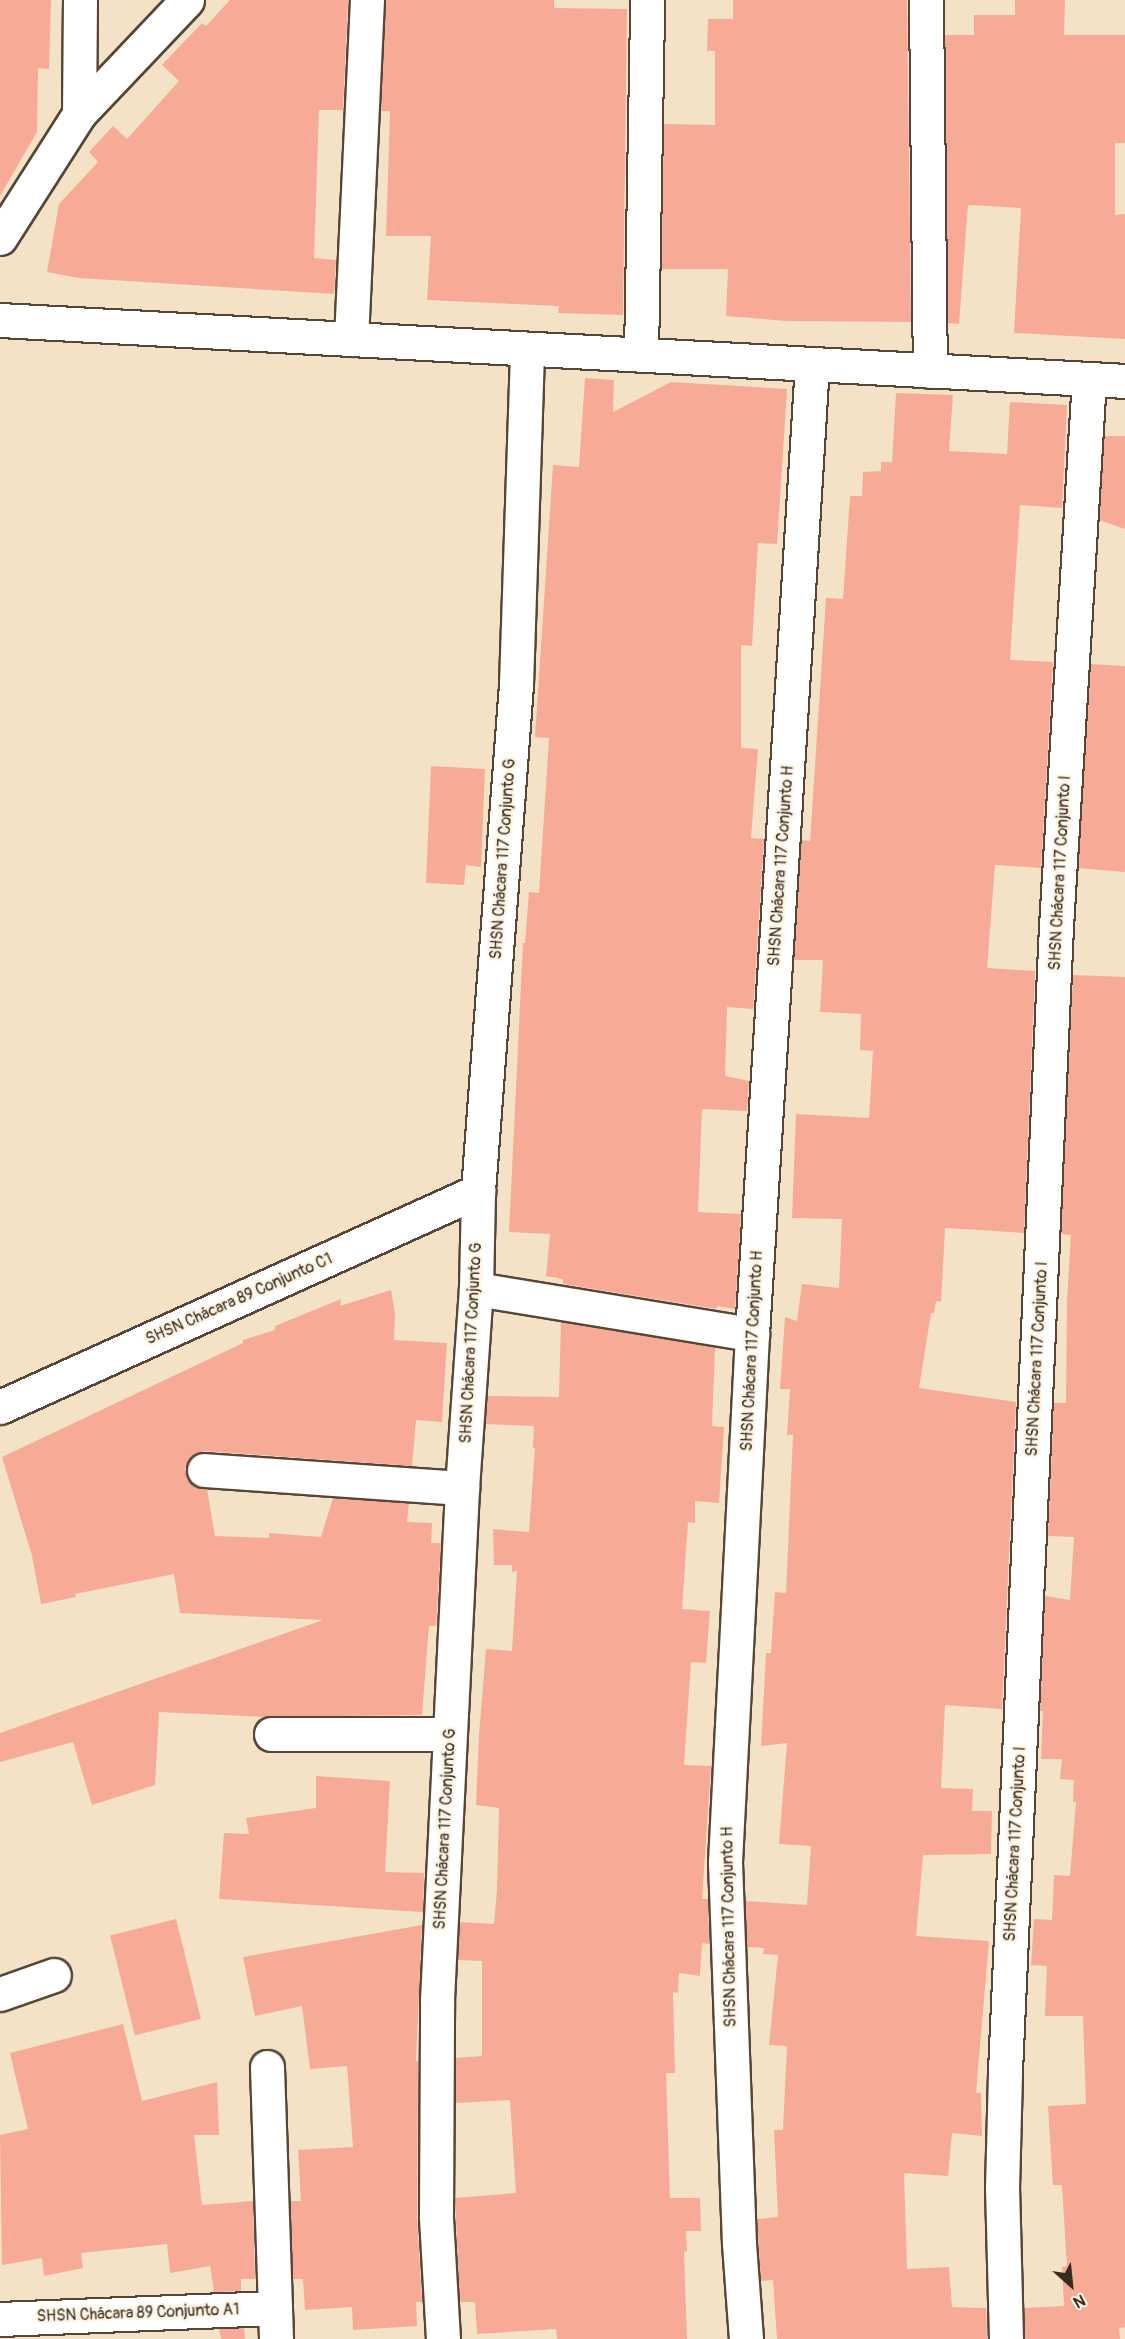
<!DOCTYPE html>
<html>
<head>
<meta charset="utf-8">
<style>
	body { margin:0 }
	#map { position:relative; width:1125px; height:2339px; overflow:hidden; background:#f4e2c7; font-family:Pangolin,sans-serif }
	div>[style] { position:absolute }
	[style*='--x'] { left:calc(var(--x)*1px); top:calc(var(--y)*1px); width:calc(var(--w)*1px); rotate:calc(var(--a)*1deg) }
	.building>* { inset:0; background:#f7ab96; transform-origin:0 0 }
	.roads { filter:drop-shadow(2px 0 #574637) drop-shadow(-2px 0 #574637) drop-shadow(0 2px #574637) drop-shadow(0 -2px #574637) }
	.street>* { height:33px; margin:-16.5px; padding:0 16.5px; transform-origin:16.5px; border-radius:16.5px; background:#fff }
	span { translate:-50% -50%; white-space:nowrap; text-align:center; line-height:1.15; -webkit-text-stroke:5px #fcf5e5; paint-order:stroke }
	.street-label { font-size:16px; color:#3b2a1e }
	.north { position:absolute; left:1041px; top:2255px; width:60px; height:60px; -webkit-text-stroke:4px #fcf5e5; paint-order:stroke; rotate:153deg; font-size:16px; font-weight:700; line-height:24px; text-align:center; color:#3b2a1e }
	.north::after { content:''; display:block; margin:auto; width:21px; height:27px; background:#3b2a1e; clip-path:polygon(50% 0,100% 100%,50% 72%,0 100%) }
</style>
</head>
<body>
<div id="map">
	<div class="building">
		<div style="clip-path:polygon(0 0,51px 0,49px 69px,38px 68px,37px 132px,0 196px)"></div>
		<div style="clip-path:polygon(230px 0,348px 0,343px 110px,319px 110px,314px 258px,336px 260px,334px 294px,79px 278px,47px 272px,59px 204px,98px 162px,89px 152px,113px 126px,127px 139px,179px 81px,162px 65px,202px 23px,206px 26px)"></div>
		<div style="clip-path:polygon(386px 0,554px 0,554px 8px,627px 9px,623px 315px,558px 313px,559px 306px,427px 300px,431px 236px,386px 236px,390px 111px,381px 111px)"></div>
		<div style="clip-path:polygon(733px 0,907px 0,911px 322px,787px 321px,726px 316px,728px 269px,661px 269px,664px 124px,715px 125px,715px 51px,707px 51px,708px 19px,733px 19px)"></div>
		<div style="clip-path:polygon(1015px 0,1065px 0,1064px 35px,1125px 35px,1125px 143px,1115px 143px,1115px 215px,1125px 214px,1125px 339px,1014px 333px,1021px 208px,968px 205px,959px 324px,948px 323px,945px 35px,974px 35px,974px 15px,1015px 15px)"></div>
		<div style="clip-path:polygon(585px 378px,614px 380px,613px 412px,671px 382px,787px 389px,777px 544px,758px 543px,752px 646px,741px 645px,741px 748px,758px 749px,751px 838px,764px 839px,753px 1009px,727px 1007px,725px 1076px,749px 1081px,747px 1111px,702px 1109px,698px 1212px,741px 1214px,735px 1309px,717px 1306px,717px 1309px,563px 1284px,563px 1279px,546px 1276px,550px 1234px,509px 1232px,523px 943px,525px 943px,529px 892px,539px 893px,549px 738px,535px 737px,553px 465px,579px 467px)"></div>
		<div style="clip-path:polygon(896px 393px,953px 395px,949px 451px,1007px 454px,1010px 402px,1067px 405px,1062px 508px,1020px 505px,1010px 660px,1053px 662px,1041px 868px,995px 865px,987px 968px,1035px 971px,1024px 1233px,945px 1228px,941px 1302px,936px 1301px,934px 1313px,931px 1313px,919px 1388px,1016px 1402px,1002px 1709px,945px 1705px,941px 1788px,973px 1789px,972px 1811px,992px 1811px,991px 1854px,923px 1855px,916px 1936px,989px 1941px,976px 2093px,981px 2093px,982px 2136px,952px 2133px,948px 2176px,904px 2173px,907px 2269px,949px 2267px,952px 2307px,986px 2308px,987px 2339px,777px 2339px,773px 2280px,761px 2281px,757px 2219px,778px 2217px,774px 2130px,783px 2130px,787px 2046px,769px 2045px,778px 1955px,763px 1954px,764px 1948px,747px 1947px,745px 1901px,807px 1905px,811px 1846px,779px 1844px,787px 1743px,761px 1746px,766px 1653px,771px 1653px,775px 1592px,786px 1593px,793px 1435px,787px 1435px,790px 1389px,780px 1389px,785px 1317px,797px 1321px,802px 1284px,839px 1288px,842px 1219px,792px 1218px,796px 1114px,869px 1118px,873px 1051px,860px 1050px,861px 1014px,820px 1012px,823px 960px,794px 960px,801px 840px,810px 841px,826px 598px,843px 599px,850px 496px,862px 496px,863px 472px,881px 471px,881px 462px,892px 462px)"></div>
		<div style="clip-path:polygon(1104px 436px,1125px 436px,1125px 529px,1099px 520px)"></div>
		<div style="clip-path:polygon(1091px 664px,1125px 666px,1125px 872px,1078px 868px)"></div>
		<div style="clip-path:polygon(431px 766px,485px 769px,481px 867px,466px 865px,464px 885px,426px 883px)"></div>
		<div style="clip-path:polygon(1073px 975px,1125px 977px,1125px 2327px,1119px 2328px,1120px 2339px,1025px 2339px,1024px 2308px,1064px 2306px,1062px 2267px,1067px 2266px,1062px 2185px,1053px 2185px,1048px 2106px,1086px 2104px,1083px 2016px,1045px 2016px,1047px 1966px,1031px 1965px,1034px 1919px,1052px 1920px,1054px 1875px,1070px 1876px,1076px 1802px,1073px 1802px,1074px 1780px,1060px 1779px,1062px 1759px,1041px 1759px,1043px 1711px,1040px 1711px,1045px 1596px,1070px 1600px,1074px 1537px,1048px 1536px,1054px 1403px,1066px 1403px,1067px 1300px,1071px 1235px,1061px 1234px)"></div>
		<div style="clip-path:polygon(391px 1290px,395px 1314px,394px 1340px,447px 1343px,442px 1422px,416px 1420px,412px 1466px,205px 1451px,196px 1453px,189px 1459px,185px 1469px,187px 1479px,193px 1485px,207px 1489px,215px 1536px,269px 1538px,269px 1533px,321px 1537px,333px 1498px,409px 1503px,407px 1522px,432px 1523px,431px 1543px,441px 1543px,436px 1626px,429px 1626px,422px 1715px,265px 1717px,159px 1712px,155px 1785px,92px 1805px,73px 1742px,0 1762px,0 1733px,323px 1620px,180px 1613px,174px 1574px,75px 1594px,76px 1597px,41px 1604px,32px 1556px,2px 1457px,243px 1343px,243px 1340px,275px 1330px,275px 1326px,341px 1299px,340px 1306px)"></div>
		<div style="clip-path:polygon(561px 1322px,715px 1347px,712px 1426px,724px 1427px,719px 1503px,695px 1501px,695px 1523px,688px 1522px,682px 1609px,710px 1611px,706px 1663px,691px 1662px,684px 1765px,711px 1766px,702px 1899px,708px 1899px,709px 1944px,702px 1943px,700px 1976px,679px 1973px,678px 1993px,673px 1992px,675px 2073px,666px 2073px,670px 2198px,700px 2198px,701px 2231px,686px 2231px,687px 2251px,684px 2252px,687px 2339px,557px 2339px,556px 2329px,477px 2334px,475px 2302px,460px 2302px,455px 2198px,516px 2193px,510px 2100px,455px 2103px,455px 2058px,482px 2056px,482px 1961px,458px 1960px,460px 1922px,494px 1924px,497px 1890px,499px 1808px,476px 1805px,479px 1735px,486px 1649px,512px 1651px,517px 1571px,512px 1572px,512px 1565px,494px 1565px,493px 1529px,529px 1532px,535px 1448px,533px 1448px,534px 1426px,485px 1424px,487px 1396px,559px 1397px)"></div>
		<div style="clip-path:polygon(316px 1776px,390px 1781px,385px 1872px,424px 1873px,423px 1912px,219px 1899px,224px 1833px,249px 1834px,246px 1818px,316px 1808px)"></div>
		<div style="left:176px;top:1919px;width:103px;height:68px;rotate:76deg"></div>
		<div style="clip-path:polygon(422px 1925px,416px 2061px,418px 2061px,417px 2217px,422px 2302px,416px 2302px,417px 2326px,353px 2330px,352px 2307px,305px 2310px,303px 2279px,293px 2279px,290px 2201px,301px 2201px,298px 2150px,353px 2147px,347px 2066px,310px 2069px,302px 2006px,255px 2016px,243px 1957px)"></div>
		<div style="clip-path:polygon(123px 2024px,142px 2101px,217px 2082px,219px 2135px,194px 2135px,202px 2205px,253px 2201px,255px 2279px,241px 2279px,241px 2291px,214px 2292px,210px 2266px,170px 2273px,167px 2244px,81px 2253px,83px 2268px,44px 2276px,42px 2258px,2px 2265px,0 2135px,28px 2129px,10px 2053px)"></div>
		<div style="clip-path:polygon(244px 2328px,245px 2339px,221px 2339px,219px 2329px)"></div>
	</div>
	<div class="roads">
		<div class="street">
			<div style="--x:926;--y:0;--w:371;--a:89.4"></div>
			<div style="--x:79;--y:114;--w:114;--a:-89.5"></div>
			<div style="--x:0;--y:238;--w:147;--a:-57.5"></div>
			<div style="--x:79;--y:114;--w:157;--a:-46.5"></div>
			<div style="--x:0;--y:320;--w:1127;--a:3.1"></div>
			<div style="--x:351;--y:339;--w:339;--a:-87.3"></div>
			<div style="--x:641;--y:355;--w:355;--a:-89"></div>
			<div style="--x:476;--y:1289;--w:280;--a:9.3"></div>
			<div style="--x:0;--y:1407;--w:525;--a:-24.32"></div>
			<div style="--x:204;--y:1470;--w:259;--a:4"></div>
			<div style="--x:271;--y:1734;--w:178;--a:0"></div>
			<div style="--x:0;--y:1994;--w:57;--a:-19.4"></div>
			<div style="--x:267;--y:2067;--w:272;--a:88.1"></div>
			<div style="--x:0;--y:2319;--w:275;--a:-2.3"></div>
			<div style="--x:443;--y:2339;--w:123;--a:-93.3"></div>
			<div style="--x:436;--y:2216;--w:216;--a:-89.7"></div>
			<div style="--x:437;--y:2000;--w:513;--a:-87.2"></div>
			<div style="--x:462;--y:1488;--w:199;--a:-86"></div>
			<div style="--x:476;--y:1289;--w:98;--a:-88.8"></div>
			<div style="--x:478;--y:1191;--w:508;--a:-85.71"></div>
			<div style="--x:516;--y:684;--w:335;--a:-88.1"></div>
			<div style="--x:746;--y:2339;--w:95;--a:-94.2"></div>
			<div style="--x:739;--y:2244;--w:382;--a:-92.1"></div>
			<div style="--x:725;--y:1862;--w:529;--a:-87.07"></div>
			<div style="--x:752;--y:1334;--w:972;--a:-86.46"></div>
			<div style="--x:1006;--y:2339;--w:151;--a:-91.5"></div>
			<div style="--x:1002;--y:2188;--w:117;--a:-88.5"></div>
			<div style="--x:1005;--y:2071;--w:1146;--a:-87.45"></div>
			<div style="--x:1056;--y:926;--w:548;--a:-86.55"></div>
		</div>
	</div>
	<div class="street-label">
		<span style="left:503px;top:859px;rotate:-86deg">SHSN Chácara 117 Conjunto G</span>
		<span style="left:781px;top:866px;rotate:-86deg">SHSN Chácara 117 Conjunto H</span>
		<span style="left:1060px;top:873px;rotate:-87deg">SHSN Chácara 117 Conjunto I</span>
		<span style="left:239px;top:1299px;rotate:-24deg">SHSN Chácara 89 Conjunto C1</span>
		<span style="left:471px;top:1343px;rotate:-87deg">SHSN Chácara 117 Conjunto G</span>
		<span style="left:752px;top:1351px;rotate:-87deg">SHSN Chácara 117 Conjunto H</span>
		<span style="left:1037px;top:1359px;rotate:-87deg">SHSN Chácara 117 Conjunto I</span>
		<span style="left:445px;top:1829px;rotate:-87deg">SHSN Chácara 117 Conjunto G</span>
		<span style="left:1015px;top:1844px;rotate:-87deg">SHSN Chácara 117 Conjunto I</span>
		<span style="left:729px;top:1927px;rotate:-91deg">SHSN Chácara 117 Conjunto H</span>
		<span style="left:138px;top:2313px;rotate:-2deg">SHSN Chácara 89 Conjunto A1</span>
	</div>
	<div class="north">N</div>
</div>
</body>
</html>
